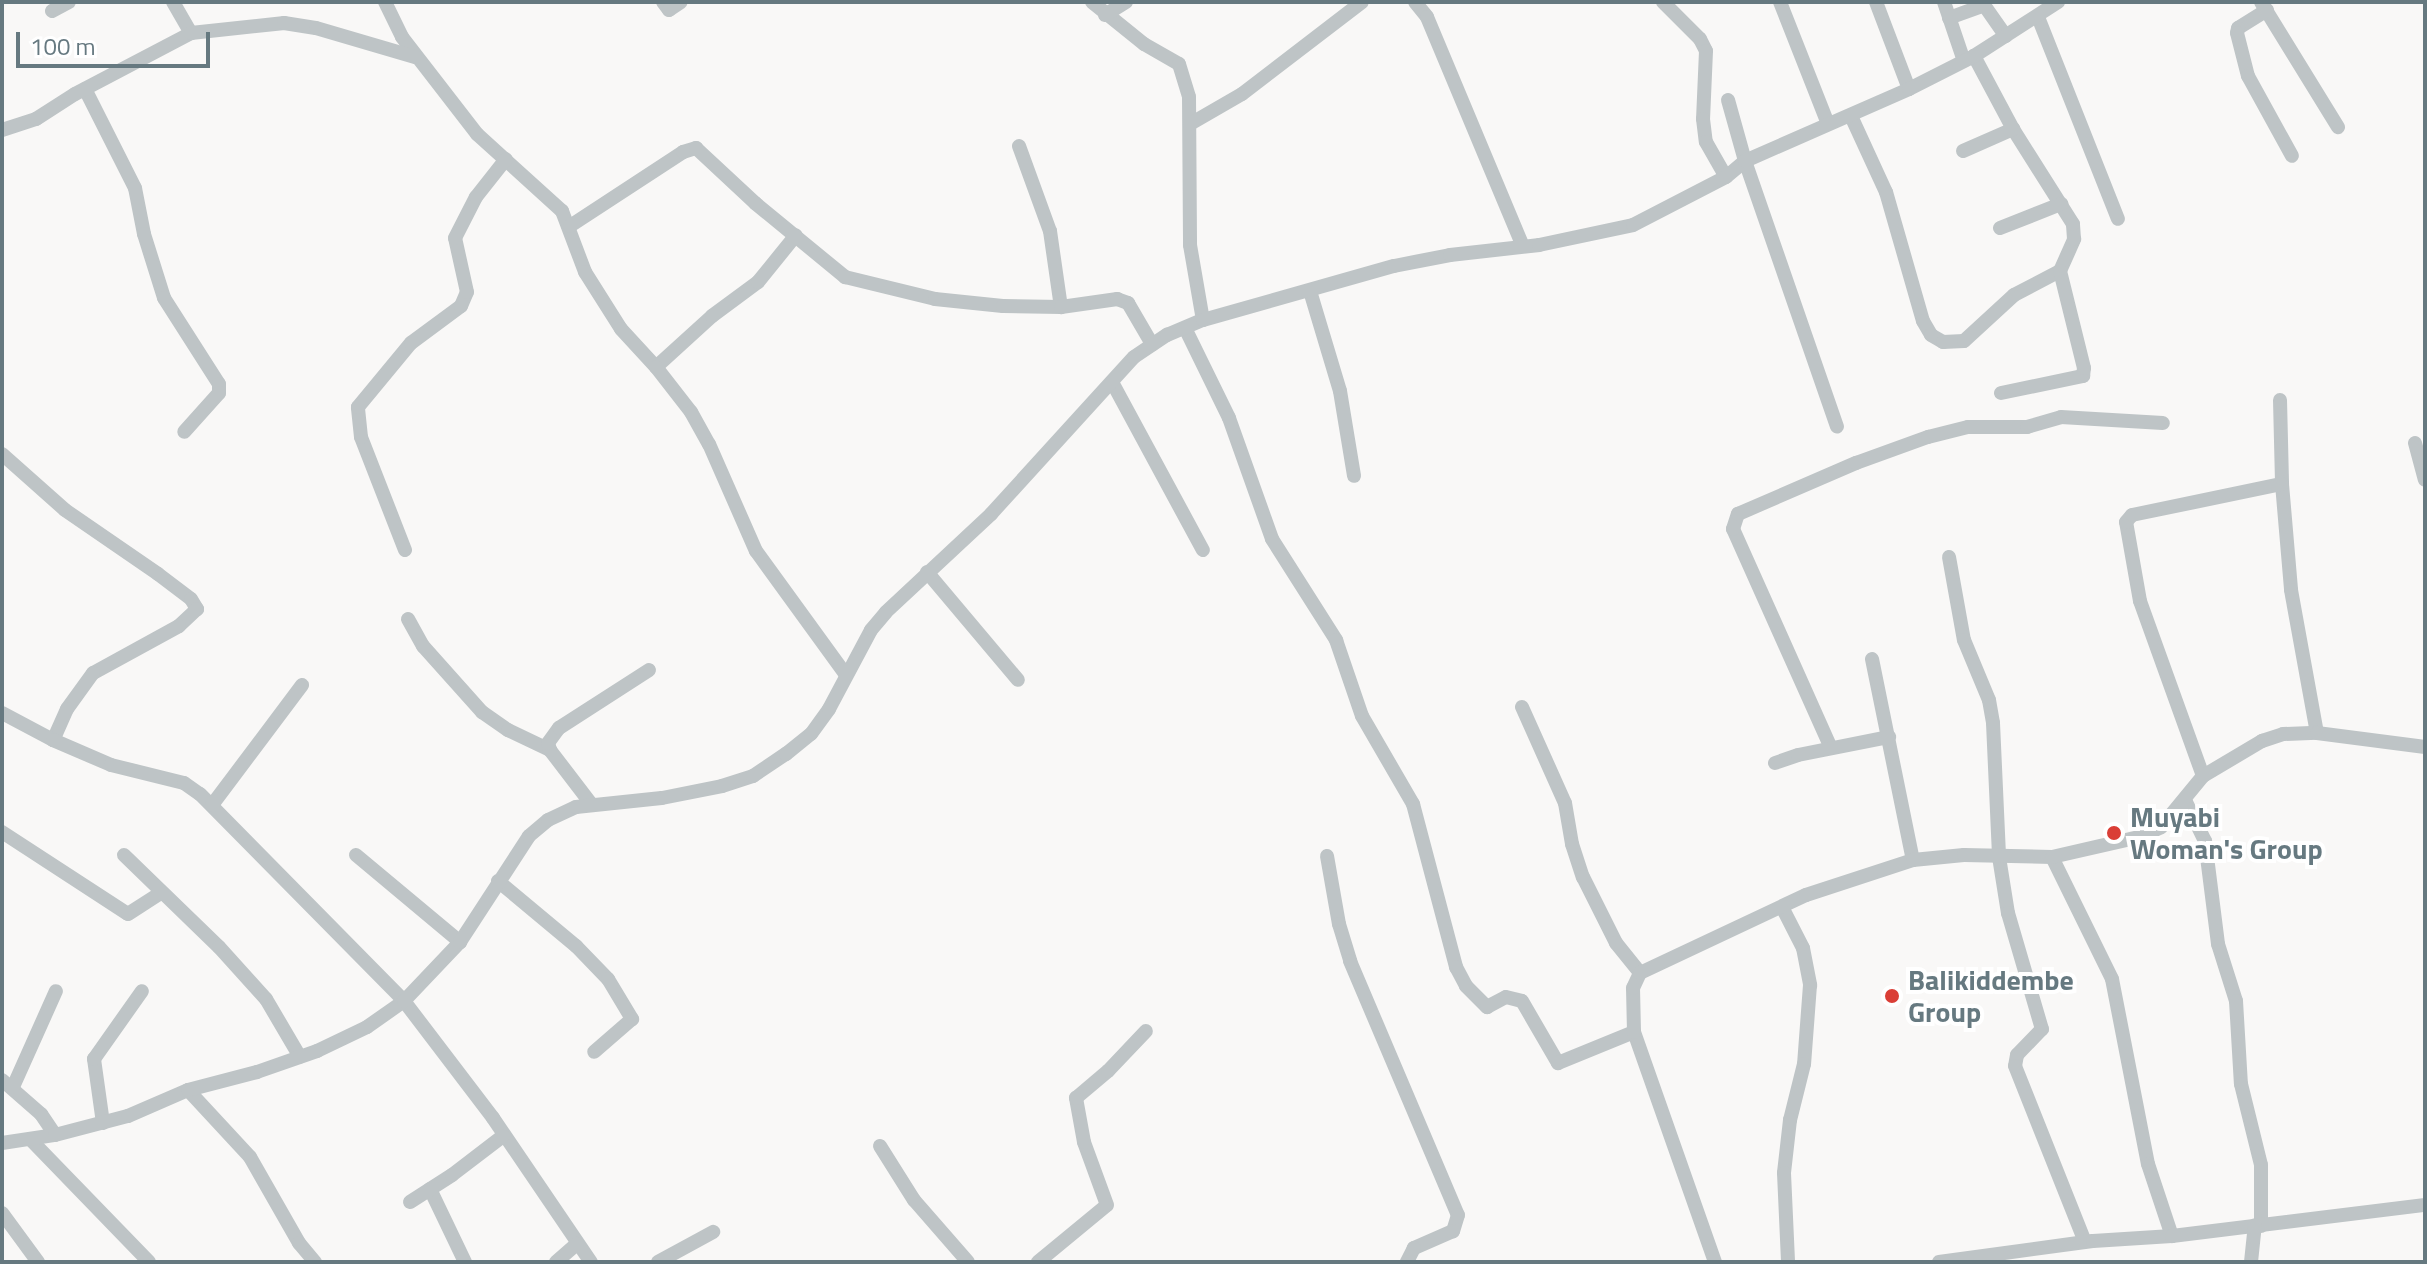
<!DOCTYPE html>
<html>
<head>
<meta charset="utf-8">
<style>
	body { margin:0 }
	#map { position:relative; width:2427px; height:1264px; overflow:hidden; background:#f9f8f7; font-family:"Titillium Web",sans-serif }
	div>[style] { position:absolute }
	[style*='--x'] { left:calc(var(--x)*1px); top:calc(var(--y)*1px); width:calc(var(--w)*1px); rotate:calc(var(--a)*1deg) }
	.minor>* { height:14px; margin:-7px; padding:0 7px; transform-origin:7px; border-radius:7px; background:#bec4c6 }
	.dots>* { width:22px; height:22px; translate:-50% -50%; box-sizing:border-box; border:4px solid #fff; border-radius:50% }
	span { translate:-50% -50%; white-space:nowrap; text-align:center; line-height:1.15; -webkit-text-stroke:8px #fff; paint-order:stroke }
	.poi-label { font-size:28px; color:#667980; font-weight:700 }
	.left { translate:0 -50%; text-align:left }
	.frame { position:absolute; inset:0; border:4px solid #667980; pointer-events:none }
	.scale { position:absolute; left:16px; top:32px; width:194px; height:36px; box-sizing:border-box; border:4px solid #667980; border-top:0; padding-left:10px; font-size:24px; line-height:28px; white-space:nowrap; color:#667980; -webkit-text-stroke:6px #fff; paint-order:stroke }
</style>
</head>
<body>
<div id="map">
	<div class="minor">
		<div style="--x:173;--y:2;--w:36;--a:60"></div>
		<div style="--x:385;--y:2;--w:39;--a:64"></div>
		<div style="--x:402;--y:37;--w:123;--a:52.3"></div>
		<div style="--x:477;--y:134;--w:115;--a:42.2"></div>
		<div style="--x:562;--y:211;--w:65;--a:69.3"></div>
		<div style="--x:585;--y:272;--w:67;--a:57.7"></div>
		<div style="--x:621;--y:329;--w:52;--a:47.4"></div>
		<div style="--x:656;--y:367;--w:76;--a:-42.3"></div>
		<div style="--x:712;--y:316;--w:57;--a:-36.5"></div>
		<div style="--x:758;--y:282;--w:60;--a:-51"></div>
		<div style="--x:663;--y:2;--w:10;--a:53"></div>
		<div style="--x:669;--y:10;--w:14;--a:-34"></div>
		<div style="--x:1092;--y:2;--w:67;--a:38.9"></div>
		<div style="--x:1144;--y:44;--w:40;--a:29.7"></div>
		<div style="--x:1179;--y:64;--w:34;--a:73"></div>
		<div style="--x:1189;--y:97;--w:148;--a:89.6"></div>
		<div style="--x:1190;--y:245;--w:76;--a:80.2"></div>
		<div style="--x:1415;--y:2;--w:19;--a:51"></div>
		<div style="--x:1427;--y:17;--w:248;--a:67.3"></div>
		<div style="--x:1663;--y:2;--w:52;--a:45"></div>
		<div style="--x:1700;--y:39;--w:13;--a:63"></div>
		<div style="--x:1706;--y:51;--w:68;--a:92.5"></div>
		<div style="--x:1703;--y:119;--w:23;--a:83"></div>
		<div style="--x:1706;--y:142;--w:40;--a:60.3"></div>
		<div style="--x:1780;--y:2;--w:131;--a:68.5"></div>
		<div style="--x:1876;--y:2;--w:93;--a:69.2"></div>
		<div style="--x:1944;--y:2;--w:62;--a:71.3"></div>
		<div style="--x:2261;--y:2;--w:147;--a:58.4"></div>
		<div style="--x:2267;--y:10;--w:34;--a:148"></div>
		<div style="--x:2238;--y:28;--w:5;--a:101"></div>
		<div style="--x:2237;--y:33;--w:44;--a:75.7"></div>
		<div style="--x:2248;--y:76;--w:91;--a:61.2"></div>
		<div style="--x:52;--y:11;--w:19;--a:-28"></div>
		<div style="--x:1105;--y:15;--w:25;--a:-32"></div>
		<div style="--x:2038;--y:17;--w:217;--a:68.4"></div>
		<div style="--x:1949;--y:18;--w:37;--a:-20"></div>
		<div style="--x:1984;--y:5;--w:38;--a:55"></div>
		<div style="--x:85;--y:89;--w:111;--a:63.2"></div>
		<div style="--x:135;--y:188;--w:47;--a:78.9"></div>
		<div style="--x:144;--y:234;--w:67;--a:72.6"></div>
		<div style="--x:164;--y:298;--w:102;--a:57.4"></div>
		<div style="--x:219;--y:384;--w:9;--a:90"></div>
		<div style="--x:219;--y:393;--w:52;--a:131.9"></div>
		<div style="--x:1728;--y:100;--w:63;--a:74.4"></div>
		<div style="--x:1745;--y:161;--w:281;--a:70.9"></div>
		<div style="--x:1851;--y:116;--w:84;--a:65.3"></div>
		<div style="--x:1886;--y:192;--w:134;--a:74"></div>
		<div style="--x:1923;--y:321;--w:16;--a:60"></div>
		<div style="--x:1931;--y:335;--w:14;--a:30"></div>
		<div style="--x:1943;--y:342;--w:21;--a:-3"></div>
		<div style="--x:1964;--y:341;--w:68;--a:-42.6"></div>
		<div style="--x:2014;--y:295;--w:52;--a:-27.6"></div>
		<div style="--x:2060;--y:271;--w:35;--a:-66"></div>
		<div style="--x:2074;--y:239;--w:15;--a:-94"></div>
		<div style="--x:2073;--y:224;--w:112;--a:-122.3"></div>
		<div style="--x:2013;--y:129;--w:83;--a:-118.1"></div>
		<div style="--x:1190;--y:124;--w:60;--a:-30"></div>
		<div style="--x:1242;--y:94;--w:151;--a:-37.5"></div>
		<div style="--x:2;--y:130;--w:36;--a:-18"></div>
		<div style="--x:36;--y:119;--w:46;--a:-32.7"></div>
		<div style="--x:75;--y:94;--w:131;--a:-27.7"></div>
		<div style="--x:191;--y:33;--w:94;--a:-6.1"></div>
		<div style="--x:284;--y:23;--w:32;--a:9"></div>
		<div style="--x:316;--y:28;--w:103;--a:16.3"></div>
		<div style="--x:1019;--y:146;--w:90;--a:70"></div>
		<div style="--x:1050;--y:231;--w:77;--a:81.8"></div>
		<div style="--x:1963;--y:151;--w:55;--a:-23.7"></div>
		<div style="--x:570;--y:226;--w:135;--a:-33.2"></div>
		<div style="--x:683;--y:152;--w:14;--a:-17"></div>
		<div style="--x:696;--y:148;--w:81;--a:43"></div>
		<div style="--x:755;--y:203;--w:117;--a:39.4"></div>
		<div style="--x:845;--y:277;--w:93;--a:13.7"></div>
		<div style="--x:935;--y:299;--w:68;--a:5.9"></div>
		<div style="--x:1003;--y:306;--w:58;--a:1"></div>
		<div style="--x:1061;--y:307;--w:57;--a:-8.1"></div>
		<div style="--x:1117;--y:299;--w:12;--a:20"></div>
		<div style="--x:1128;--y:303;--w:48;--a:59.7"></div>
		<div style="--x:2000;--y:228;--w:66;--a:-21.5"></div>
		<div style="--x:1310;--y:291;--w:104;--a:73.3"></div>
		<div style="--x:1340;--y:391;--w:86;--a:80.6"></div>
		<div style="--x:1185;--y:328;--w:100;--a:63.9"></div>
		<div style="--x:1229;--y:418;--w:128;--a:70.4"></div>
		<div style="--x:1272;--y:539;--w:120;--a:57.6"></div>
		<div style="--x:1336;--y:640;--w:80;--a:71.1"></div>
		<div style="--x:1362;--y:716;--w:102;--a:59.9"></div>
		<div style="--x:1413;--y:804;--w:169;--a:75.2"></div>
		<div style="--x:1456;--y:967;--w:21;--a:62"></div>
		<div style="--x:1466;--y:986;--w:30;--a:45"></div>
		<div style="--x:1487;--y:1007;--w:21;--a:-28"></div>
		<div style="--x:1506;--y:997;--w:16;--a:14"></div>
		<div style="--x:1522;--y:1001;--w:72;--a:59.9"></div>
		<div style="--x:1558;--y:1063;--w:82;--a:-22.2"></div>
		<div style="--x:656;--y:367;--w:57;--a:52.1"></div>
		<div style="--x:691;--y:412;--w:37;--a:61"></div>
		<div style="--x:709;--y:444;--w:117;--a:66.3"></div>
		<div style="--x:756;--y:551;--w:153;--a:54"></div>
		<div style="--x:1112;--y:382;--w:191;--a:61.6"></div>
		<div style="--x:2001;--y:393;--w:84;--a:-11.7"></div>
		<div style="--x:2083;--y:376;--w:8;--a:-83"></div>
		<div style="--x:2084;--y:368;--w:100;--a:-103.9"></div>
		<div style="--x:2280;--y:400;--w:84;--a:88.6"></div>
		<div style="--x:2282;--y:484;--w:106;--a:85.1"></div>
		<div style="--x:2291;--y:590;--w:145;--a:79.7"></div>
		<div style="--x:2415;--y:443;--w:38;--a:75"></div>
		<div style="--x:2;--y:454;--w:84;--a:41.6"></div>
		<div style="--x:65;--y:510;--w:113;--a:34.5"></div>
		<div style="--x:158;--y:574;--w:41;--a:37.1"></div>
		<div style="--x:191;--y:599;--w:12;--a:59"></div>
		<div style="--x:197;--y:609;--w:25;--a:137"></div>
		<div style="--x:179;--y:626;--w:98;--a:151.3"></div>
		<div style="--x:93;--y:673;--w:44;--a:125.8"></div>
		<div style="--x:67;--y:709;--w:34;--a:114"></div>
		<div style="--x:405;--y:550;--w:121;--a:-111.3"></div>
		<div style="--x:361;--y:437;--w:30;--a:-96"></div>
		<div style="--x:358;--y:407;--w:83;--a:-50.4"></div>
		<div style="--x:411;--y:343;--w:62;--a:-36.5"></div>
		<div style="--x:461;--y:306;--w:15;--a:-67"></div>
		<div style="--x:467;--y:292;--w:55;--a:-102.5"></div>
		<div style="--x:455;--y:238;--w:46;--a:-62.9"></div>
		<div style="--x:476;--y:197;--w:48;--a:-51.7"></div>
		<div style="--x:1949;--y:557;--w:84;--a:79.8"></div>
		<div style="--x:1964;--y:640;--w:65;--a:67.4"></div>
		<div style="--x:1989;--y:700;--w:23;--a:80"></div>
		<div style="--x:1993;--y:723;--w:134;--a:87.4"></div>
		<div style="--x:1999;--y:857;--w:57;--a:80.9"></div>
		<div style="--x:2008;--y:913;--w:121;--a:73.7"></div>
		<div style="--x:2042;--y:1029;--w:36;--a:134"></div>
		<div style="--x:2017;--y:1055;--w:11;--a:100"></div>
		<div style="--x:2015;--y:1066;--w:189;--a:68.3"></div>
		<div style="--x:927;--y:572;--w:141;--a:49.9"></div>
		<div style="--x:408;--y:619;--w:31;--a:61"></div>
		<div style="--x:423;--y:646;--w:89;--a:48.2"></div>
		<div style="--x:482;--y:712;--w:32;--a:35"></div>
		<div style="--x:508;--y:730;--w:47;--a:25.5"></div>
		<div style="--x:1872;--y:659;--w:205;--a:78.5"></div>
		<div style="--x:1522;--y:707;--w:105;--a:65.9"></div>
		<div style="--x:1565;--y:803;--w:42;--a:80.3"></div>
		<div style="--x:1572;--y:844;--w:35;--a:72"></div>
		<div style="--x:1583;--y:877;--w:74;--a:63.4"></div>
		<div style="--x:1616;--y:943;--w:38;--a:51"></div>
		<div style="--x:2;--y:713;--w:58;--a:27.9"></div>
		<div style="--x:53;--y:740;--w:63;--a:23.3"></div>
		<div style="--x:111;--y:765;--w:75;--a:13.9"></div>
		<div style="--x:184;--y:783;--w:19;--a:35"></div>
		<div style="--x:200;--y:794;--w:291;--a:45.4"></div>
		<div style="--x:404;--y:1001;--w:147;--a:52.7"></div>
		<div style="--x:493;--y:1118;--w:174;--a:55.8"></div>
		<div style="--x:1831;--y:748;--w:240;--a:-114.1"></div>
		<div style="--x:1733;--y:529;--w:16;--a:-72"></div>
		<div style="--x:1738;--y:514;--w:129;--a:-23.4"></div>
		<div style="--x:1856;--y:463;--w:77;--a:-19.9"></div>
		<div style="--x:1928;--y:437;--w:41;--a:-14"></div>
		<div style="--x:1968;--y:427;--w:59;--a:0"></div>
		<div style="--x:2027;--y:427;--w:35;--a:-16"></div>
		<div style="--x:2061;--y:417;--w:102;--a:3.4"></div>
		<div style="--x:1775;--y:763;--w:24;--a:-19"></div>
		<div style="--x:1798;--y:755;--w:93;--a:-11.2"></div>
		<div style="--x:2203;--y:776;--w:186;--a:-109.8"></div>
		<div style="--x:2140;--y:601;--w:80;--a:-100"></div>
		<div style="--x:2126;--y:522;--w:9;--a:-49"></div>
		<div style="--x:2132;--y:515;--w:153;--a:-11.7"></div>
		<div style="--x:2185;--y:800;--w:46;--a:64"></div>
		<div style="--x:2205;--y:841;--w:104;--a:82.8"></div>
		<div style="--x:2218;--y:944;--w:60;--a:72.5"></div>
		<div style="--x:2236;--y:1001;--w:83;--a:86.6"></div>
		<div style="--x:2241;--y:1084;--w:83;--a:76.1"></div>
		<div style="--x:2261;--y:1165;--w:61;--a:90"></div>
		<div style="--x:212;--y:805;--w:150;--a:-53.1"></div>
		<div style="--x:592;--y:805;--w:69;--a:-127.4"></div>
		<div style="--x:550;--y:750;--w:7;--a:-106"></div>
		<div style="--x:548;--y:743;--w:19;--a:-54"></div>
		<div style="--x:559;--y:728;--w:107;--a:-32.8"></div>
		<div style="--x:2;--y:832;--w:150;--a:33.1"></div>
		<div style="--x:128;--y:914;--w:40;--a:-32.9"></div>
		<div style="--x:124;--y:855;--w:132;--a:44.1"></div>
		<div style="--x:219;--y:947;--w:70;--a:47.9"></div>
		<div style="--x:266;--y:999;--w:67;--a:59.6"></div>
		<div style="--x:356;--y:855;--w:136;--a:39.9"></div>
		<div style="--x:1327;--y:856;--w:69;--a:80"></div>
		<div style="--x:1339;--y:924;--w:39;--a:73"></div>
		<div style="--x:1350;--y:961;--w:276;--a:67"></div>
		<div style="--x:1458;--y:1215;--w:17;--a:107"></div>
		<div style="--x:1453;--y:1231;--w:43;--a:156.4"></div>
		<div style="--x:1414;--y:1248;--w:16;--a:117"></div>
		<div style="--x:2052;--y:857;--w:136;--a:63.8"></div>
		<div style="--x:2112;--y:979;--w:188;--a:79"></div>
		<div style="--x:2148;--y:1164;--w:76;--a:71.6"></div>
		<div style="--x:498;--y:881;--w:102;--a:39.8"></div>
		<div style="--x:576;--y:946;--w:46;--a:45.9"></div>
		<div style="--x:608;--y:979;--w:47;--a:59"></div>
		<div style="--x:632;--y:1019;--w:50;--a:139"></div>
		<div style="--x:1782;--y:907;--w:46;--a:62.9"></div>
		<div style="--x:1803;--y:948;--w:38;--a:79"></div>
		<div style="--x:1810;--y:985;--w:79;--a:94.3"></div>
		<div style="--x:1804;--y:1064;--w:58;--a:104"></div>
		<div style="--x:1790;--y:1120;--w:53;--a:96.5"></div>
		<div style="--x:1784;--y:1173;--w:89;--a:87.4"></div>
		<div style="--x:2;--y:1080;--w:52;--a:41.1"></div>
		<div style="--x:41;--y:1114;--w:25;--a:56"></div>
		<div style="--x:13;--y:1087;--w:105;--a:-65.9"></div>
		<div style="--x:188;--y:1090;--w:91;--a:47.2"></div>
		<div style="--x:250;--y:1157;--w:99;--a:60.3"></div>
		<div style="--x:299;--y:1243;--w:25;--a:50"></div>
		<div style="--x:103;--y:1123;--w:65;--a:-98"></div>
		<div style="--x:94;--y:1059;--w:83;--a:-54.8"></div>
		<div style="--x:30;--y:1139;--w:171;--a:45.9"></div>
		<div style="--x:2;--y:1143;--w:54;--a:-8.6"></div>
		<div style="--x:55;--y:1135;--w:75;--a:-14.6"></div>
		<div style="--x:128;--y:1116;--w:65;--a:-23.4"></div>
		<div style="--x:188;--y:1090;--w:71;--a:-14.6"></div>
		<div style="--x:257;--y:1072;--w:64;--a:-19.3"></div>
		<div style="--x:317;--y:1051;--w:55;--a:-25.6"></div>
		<div style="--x:367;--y:1027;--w:45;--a:-35.1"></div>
		<div style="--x:404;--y:1001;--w:81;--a:-46.5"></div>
		<div style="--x:460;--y:942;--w:126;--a:-56.9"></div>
		<div style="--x:529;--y:836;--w:25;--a:-40"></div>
		<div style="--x:548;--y:820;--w:31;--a:-25"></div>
		<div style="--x:576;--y:807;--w:86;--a:-6"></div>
		<div style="--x:662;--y:798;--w:61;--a:-11.3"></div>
		<div style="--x:722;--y:786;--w:33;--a:-18"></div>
		<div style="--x:753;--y:776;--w:40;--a:-34"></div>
		<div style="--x:786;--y:754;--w:32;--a:-39"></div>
		<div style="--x:811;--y:734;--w:31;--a:-54"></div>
		<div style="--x:829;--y:709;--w:89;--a:-62"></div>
		<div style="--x:871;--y:630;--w:23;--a:-50"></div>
		<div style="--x:886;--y:612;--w:144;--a:-43"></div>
		<div style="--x:991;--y:514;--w:212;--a:-47.7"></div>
		<div style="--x:1134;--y:357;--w:40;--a:-34"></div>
		<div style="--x:1167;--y:335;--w:39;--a:-23"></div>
		<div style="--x:1203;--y:320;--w:198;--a:-15.8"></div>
		<div style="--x:1394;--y:266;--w:57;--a:-11.1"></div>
		<div style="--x:1450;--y:255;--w:90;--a:-6.4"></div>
		<div style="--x:1539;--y:245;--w:96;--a:-12"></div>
		<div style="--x:1633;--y:225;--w:105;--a:-27.3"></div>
		<div style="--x:1726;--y:177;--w:25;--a:-40"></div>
		<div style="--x:1745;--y:161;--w:179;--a:-23.7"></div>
		<div style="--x:1909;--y:89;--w:73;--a:-26.9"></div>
		<div style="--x:1974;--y:56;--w:100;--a:-32.7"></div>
		<div style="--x:880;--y:1146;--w:64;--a:57.8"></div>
		<div style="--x:914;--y:1200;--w:82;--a:48.9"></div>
		<div style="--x:430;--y:1189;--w:81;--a:64.4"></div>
		<div style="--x:410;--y:1202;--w:50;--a:-32.7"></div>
		<div style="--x:452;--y:1175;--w:64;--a:-37.4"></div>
		<div style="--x:2;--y:1213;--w:61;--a:53.7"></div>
		<div style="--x:556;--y:1262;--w:28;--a:-41"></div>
		<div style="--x:658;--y:1262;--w:63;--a:-28.6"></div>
		<div style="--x:1038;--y:1262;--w:89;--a:-39.6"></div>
		<div style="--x:1107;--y:1205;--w:67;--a:-110.1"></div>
		<div style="--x:1084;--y:1142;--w:45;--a:-100.3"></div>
		<div style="--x:1076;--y:1098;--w:42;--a:-40.2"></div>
		<div style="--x:1108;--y:1071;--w:55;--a:-46.5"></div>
		<div style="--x:1715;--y:1262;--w:244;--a:-109.4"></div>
		<div style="--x:1634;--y:1032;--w:44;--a:-91.3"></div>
		<div style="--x:1633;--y:988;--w:17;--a:-65"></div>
		<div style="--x:1640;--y:973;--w:183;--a:-25.2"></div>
		<div style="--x:1806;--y:895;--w:113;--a:-18.1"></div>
		<div style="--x:1913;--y:860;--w:51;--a:-5.6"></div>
		<div style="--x:1964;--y:855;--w:88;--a:1.3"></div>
		<div style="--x:2052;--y:857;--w:89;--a:-12.9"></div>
		<div style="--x:2139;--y:837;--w:24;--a:-24"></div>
		<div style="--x:2161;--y:827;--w:66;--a:-50.5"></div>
		<div style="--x:2203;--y:776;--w:69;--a:-30.7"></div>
		<div style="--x:2262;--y:741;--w:22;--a:-18"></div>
		<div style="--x:2283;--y:734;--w:34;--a:-2"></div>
		<div style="--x:2317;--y:733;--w:109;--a:7.4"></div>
		<div style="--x:1939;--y:1262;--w:155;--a:-7.8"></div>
		<div style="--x:2093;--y:1241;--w:79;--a:-3.6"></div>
		<div style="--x:2172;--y:1236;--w:255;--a:-7"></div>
		<div style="--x:2251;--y:1262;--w:37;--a:-84"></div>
	</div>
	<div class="dots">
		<div style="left:2114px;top:833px;background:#da3e36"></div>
		<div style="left:1892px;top:996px;background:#da3e36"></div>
	</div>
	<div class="poi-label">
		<span class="left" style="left:2130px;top:833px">Muyabi<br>Woman's Group</span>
		<span class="left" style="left:1908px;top:996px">Balikiddembe<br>Group</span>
	</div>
	<div class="frame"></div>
	<div class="scale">100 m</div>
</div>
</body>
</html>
